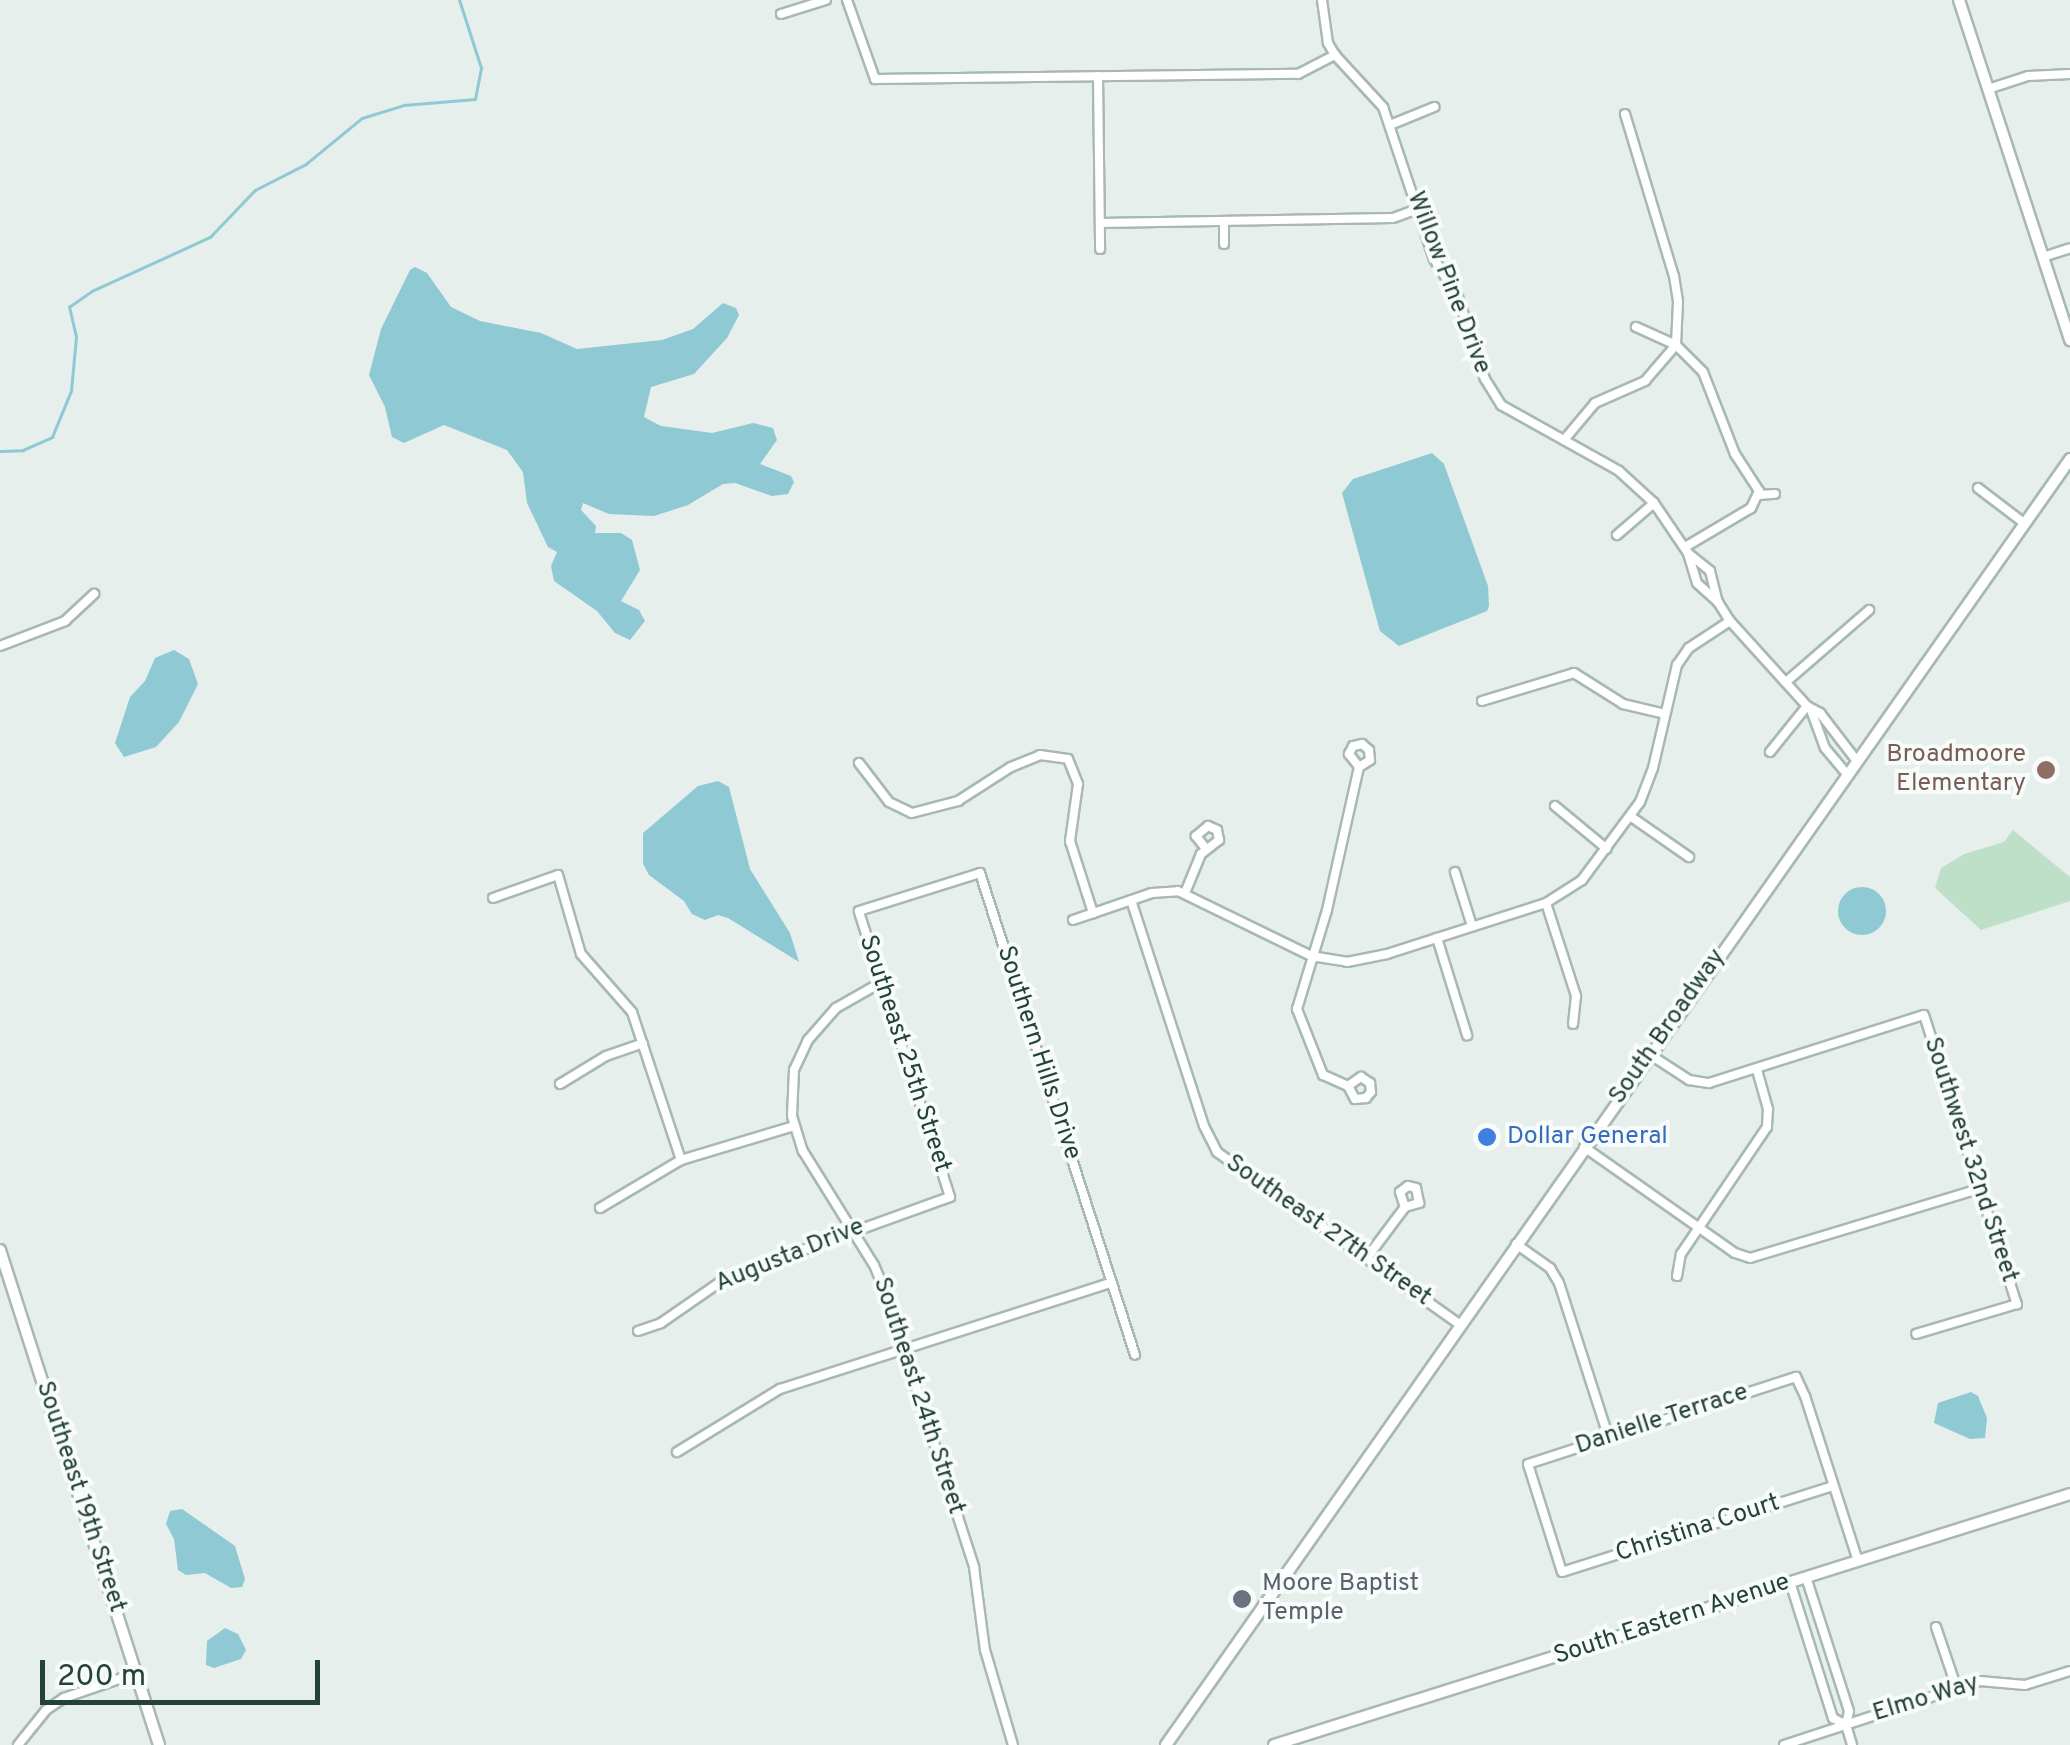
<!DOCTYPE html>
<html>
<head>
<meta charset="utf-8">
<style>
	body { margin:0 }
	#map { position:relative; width:2070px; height:1745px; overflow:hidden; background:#e6efeb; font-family:Overpass,sans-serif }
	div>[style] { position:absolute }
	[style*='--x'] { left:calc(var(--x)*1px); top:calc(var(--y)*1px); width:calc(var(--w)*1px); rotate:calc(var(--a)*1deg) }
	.green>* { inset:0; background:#bfe0c8 }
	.water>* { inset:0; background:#8ec9d4 }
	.round { border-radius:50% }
	.stream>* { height:2.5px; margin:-1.25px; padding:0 1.25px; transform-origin:1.25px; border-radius:1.25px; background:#8ec9d4 }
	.roads { filter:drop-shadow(2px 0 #a8b8b2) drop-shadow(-2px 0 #a8b8b2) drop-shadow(0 2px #a8b8b2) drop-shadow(0 -2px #a8b8b2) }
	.street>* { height:8px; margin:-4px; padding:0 4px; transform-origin:4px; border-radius:4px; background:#fff }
	.secondary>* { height:10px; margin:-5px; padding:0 5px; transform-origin:5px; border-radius:5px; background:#fff }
	.dots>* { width:28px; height:28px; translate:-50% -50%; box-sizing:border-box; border:5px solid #f7fbf9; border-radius:50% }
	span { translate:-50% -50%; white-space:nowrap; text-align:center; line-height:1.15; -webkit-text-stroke:8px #f7fbf9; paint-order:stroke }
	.street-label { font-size:25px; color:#24423a }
	.education-label { font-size:25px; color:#785e54 }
	.right { translate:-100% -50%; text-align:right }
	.shop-label { font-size:25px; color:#366cbe }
	.left { translate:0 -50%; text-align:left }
	.worship-label { font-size:25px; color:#5b616d }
	.scale { position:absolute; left:40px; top:1660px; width:280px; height:45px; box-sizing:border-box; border:5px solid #24423a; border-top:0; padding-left:12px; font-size:30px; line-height:35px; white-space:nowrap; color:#24423a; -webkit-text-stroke:8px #f7fbf9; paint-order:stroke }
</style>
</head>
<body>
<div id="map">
	<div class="green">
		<div style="clip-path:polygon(2013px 830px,2070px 877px,2070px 901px,1981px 930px,1935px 888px,1941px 868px,1964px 854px,2004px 842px)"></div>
	</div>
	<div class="water">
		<div style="clip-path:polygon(415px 267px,427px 273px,451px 307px,480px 321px,541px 333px,577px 349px,662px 340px,693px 329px,723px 303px,736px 308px,739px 315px,727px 338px,694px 374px,651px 387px,644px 417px,661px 426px,712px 433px,753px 423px,773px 428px,777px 440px,760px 464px,791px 476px,794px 482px,788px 494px,772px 496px,735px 483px,723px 484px,688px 505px,654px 516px,609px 514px,583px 503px,581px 510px,596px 526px,595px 533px,621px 533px,632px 540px,640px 570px,621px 601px,639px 610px,645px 621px,630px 640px,615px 633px,597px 611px,554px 581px,551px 566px,557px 552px,548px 547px,527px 503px,523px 472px,507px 450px,444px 425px,404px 443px,392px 437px,385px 407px,369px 375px,381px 329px,410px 270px)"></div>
		<div style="clip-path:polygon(1432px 453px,1444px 464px,1488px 586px,1489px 606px,1487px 611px,1399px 646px,1380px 631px,1342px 493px,1353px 479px)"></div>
		<div style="clip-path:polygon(174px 650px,189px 659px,198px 684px,179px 722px,156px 747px,124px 757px,115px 743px,130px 697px,145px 681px,155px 658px)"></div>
		<div style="clip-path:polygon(718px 781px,729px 787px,750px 869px,790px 933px,799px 962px,728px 918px,718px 915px,705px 920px,692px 914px,684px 901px,649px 875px,643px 864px,643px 833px,698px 786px)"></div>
		<div class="round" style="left:1838px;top:887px;width:48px;height:48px"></div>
		<div style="clip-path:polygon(1971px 1392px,1978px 1396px,1987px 1418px,1985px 1438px,1970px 1439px,1934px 1423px,1938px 1403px)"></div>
		<div style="clip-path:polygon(182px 1509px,235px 1546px,245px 1579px,242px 1587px,231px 1588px,205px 1573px,186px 1575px,178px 1570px,174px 1539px,166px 1524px,170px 1511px)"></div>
		<div style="clip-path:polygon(225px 1628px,238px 1634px,246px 1650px,241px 1659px,214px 1668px,206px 1665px,207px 1641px)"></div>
	</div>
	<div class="stream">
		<div style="--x:0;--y:451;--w:23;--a:-2"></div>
		<div style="--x:23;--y:450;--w:32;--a:-24"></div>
		<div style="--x:52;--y:437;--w:50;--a:-67.6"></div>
		<div style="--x:71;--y:391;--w:54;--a:-84.7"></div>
		<div style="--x:76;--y:337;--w:31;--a:-103"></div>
		<div style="--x:69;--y:307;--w:28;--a:-35"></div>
		<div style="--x:92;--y:291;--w:130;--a:-24.6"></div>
		<div style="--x:210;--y:237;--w:65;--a:-46.2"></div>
		<div style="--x:255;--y:190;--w:57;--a:-27"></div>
		<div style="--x:306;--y:164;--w:72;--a:-39.4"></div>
		<div style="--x:362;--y:118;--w:44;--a:-17.2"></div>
		<div style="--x:404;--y:105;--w:71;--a:-4.8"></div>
		<div style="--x:475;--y:99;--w:32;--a:-79"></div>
		<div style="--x:481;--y:68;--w:71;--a:-107.9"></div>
	</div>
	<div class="roads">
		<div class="street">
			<div style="--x:847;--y:0;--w:84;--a:70.5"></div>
			<div style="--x:875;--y:79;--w:423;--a:-0.7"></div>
			<div style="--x:1298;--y:74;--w:42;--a:-27.2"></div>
			<div style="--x:1322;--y:0;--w:43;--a:82.1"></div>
			<div style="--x:1328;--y:43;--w:14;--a:60"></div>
			<div style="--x:1335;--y:55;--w:71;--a:47.3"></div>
			<div style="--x:1383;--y:107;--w:160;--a:71.5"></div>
			<div style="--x:1434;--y:259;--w:45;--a:57.7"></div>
			<div style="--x:1458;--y:297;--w:86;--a:71.8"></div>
			<div style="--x:1485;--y:379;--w:31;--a:58"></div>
			<div style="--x:1501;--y:405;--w:135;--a:29.2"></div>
			<div style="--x:1619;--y:471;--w:47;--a:42.4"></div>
			<div style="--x:1654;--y:503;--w:60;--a:55.8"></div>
			<div style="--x:781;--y:14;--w:47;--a:-17.3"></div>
			<div style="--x:1098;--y:76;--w:173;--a:89.3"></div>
			<div style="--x:1988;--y:89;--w:42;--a:-18"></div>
			<div style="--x:2028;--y:76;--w:42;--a:-2.7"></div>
			<div style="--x:1625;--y:114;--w:169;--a:73.2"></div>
			<div style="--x:1674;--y:276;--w:26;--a:81"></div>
			<div style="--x:1678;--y:302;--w:43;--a:92.7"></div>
			<div style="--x:1676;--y:345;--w:38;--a:45"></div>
			<div style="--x:1703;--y:372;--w:88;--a:68.7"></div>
			<div style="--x:1735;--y:454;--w:44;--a:57"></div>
			<div style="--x:1759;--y:491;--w:19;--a:115"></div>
			<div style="--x:1751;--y:508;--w:77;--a:149.4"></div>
			<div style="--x:1390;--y:125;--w:48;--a:-22.2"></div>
			<div style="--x:1100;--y:223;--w:293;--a:-1"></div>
			<div style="--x:1393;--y:218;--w:27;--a:-20"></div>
			<div style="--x:1224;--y:244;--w:23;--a:-90"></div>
			<div style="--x:2043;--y:257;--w:28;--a:-18"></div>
			<div style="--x:1564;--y:440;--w:48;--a:-50"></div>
			<div style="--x:1595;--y:403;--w:55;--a:-23.7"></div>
			<div style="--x:1645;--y:381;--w:48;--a:-49.3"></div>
			<div style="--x:1676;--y:345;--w:44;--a:-155.8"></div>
			<div style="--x:1978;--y:488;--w:58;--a:37.3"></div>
			<div style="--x:1759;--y:495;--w:16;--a:-4"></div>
			<div style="--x:1617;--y:535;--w:49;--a:-40.9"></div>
			<div style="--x:1718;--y:602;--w:28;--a:-138"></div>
			<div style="--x:1697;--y:583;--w:31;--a:-107"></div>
			<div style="--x:1688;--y:553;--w:28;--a:39"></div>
			<div style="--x:1710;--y:571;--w:32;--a:76"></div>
			<div style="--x:1718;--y:602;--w:22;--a:58"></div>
			<div style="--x:1730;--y:621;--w:115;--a:47.8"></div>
			<div style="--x:1807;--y:706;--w:15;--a:28"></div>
			<div style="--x:1820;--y:713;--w:59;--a:52.5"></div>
			<div style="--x:0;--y:646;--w:70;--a:-21"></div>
			<div style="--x:65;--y:621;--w:40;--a:-43"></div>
			<div style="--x:1786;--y:682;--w:110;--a:-40.9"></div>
			<div style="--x:1482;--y:701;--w:96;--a:-16.9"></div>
			<div style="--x:1574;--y:673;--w:58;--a:32.3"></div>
			<div style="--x:1623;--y:704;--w:43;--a:13.4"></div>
			<div style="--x:1811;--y:710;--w:40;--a:69.8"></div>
			<div style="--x:1825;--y:748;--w:34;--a:50"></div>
			<div style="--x:1770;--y:752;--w:59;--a:-51.2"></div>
			<div style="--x:859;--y:763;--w:49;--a:52.4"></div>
			<div style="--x:889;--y:802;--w:25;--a:26"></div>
			<div style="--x:912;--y:813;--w:48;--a:-14.6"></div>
			<div style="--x:958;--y:801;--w:63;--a:-32.7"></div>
			<div style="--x:1011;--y:767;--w:31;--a:-22"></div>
			<div style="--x:1040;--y:755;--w:28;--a:8"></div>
			<div style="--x:1068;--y:759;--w:27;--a:68"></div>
			<div style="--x:1078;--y:784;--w:58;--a:98"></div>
			<div style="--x:1070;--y:841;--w:76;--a:72.3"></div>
			<div style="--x:1555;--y:806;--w:67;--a:39.6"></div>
			<div style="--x:1630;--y:816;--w:72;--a:34.8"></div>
			<div style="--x:1455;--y:872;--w:57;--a:72.5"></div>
			<div style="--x:1185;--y:893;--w:42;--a:-67.7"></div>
			<div style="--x:1201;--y:854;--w:23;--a:-38"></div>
			<div style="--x:1219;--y:840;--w:10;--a:-101"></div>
			<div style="--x:1217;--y:830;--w:10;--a:-156"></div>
			<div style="--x:1208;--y:826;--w:16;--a:140"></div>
			<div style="--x:1196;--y:836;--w:16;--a:52"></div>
			<div style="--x:493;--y:898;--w:69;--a:-19.5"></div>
			<div style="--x:558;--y:875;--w:82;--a:73.8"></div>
			<div style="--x:581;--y:954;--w:77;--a:48.7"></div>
			<div style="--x:632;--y:1012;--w:156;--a:71.7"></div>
			<div style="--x:1131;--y:900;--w:237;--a:72.1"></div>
			<div style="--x:1204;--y:1126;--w:29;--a:63"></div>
			<div style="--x:1217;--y:1152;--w:298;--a:35.4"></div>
			<div style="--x:1546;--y:903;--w:98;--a:72.1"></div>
			<div style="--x:1576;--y:996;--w:28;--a:96"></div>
			<div style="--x:1073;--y:920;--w:83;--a:-18.9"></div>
			<div style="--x:1152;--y:893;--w:26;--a:-4"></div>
			<div style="--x:1178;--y:891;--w:148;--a:26"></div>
			<div style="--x:1311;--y:956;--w:36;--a:9"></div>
			<div style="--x:1347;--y:962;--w:41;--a:-11.3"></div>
			<div style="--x:1387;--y:954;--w:167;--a:-17.8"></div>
			<div style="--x:1546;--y:903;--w:43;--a:-32.6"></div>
			<div style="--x:1582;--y:880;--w:97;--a:-53.4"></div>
			<div style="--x:1640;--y:802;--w:36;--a:-69"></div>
			<div style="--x:1653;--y:768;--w:106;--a:-76.9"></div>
			<div style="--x:1677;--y:665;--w:21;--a:-55"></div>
			<div style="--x:1689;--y:648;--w:49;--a:-33.4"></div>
			<div style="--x:1437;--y:938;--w:102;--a:72.8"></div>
			<div style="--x:880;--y:983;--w:51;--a:150.4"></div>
			<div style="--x:836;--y:1008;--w:43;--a:131.2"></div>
			<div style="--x:808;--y:1040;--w:33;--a:115"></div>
			<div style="--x:794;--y:1070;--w:46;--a:92.5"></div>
			<div style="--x:792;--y:1116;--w:37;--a:73"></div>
			<div style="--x:803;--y:1151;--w:134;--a:58.1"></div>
			<div style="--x:874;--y:1265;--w:28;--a:67"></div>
			<div style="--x:885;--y:1291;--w:290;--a:72.1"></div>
			<div style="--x:974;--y:1567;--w:84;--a:82.5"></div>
			<div style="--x:985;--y:1650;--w:99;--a:73.6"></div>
			<div style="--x:1649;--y:1054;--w:48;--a:33"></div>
			<div style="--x:1689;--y:1080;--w:20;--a:9"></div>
			<div style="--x:1709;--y:1083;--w:225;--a:-17.6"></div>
			<div style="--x:1924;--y:1015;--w:304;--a:72.2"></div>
			<div style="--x:2017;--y:1304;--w:105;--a:163.5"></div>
			<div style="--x:560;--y:1084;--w:54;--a:-31.3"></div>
			<div style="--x:606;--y:1056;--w:39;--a:-19"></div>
			<div style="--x:1348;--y:1086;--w:16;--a:-35"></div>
			<div style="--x:1361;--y:1077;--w:11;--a:34"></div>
			<div style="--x:1370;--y:1083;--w:9;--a:84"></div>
			<div style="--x:1371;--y:1092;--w:8;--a:130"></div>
			<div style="--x:1366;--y:1098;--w:11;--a:175"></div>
			<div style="--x:1355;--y:1099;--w:15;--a:-118"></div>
			<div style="--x:1348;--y:1086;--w:27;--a:-156"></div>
			<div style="--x:1323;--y:1075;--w:71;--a:-111.5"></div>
			<div style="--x:1297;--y:1009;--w:103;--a:-73.1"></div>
			<div style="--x:1327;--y:910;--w:147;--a:-77.4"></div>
			<div style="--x:1359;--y:767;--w:13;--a:-32"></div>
			<div style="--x:1370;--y:760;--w:10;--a:-96"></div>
			<div style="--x:1369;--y:750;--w:9;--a:-139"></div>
			<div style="--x:1362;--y:744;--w:9;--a:167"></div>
			<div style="--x:1353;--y:746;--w:9;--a:117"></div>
			<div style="--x:1349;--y:754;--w:16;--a:52"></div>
			<div style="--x:1584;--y:1147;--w:184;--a:35.1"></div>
			<div style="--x:1735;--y:1253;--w:16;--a:18"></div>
			<div style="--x:1750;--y:1258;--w:238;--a:-16.8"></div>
			<div style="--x:600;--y:1208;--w:94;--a:-30.7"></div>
			<div style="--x:681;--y:1160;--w:118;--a:-16.7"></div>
			<div style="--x:1516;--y:1244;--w:42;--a:35.2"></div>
			<div style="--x:1550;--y:1268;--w:17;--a:59"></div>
			<div style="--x:1559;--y:1283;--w:161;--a:72.2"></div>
			<div style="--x:1366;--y:1259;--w:65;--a:-53.1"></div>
			<div style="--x:1405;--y:1207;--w:15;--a:-16"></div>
			<div style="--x:1419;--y:1203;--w:15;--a:-101"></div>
			<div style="--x:1416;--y:1188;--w:8;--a:-166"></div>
			<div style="--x:1408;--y:1186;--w:10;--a:143"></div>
			<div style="--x:1400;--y:1192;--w:16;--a:72"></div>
			<div style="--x:1677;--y:1276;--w:22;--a:-80"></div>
			<div style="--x:1681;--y:1254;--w:153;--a:-55.9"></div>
			<div style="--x:1767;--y:1127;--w:18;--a:-87"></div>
			<div style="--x:1768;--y:1109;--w:41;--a:-105.8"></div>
			<div style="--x:638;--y:1331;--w:24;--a:-19"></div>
			<div style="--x:661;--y:1323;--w:79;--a:-34.7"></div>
			<div style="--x:726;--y:1278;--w:238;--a:-19.9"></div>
			<div style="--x:950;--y:1197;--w:300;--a:-107.7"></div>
			<div style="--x:859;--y:911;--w:127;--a:-17.4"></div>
			<div style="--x:980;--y:873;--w:506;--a:72.17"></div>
			<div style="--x:677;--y:1452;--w:121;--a:-31.5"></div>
			<div style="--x:780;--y:1389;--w:348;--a:-17.8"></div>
			<div style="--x:1833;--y:1486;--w:284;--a:162.4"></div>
			<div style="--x:1562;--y:1572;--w:113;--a:-107.5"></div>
			<div style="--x:1528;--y:1464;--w:282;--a:-18"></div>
			<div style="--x:1796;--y:1377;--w:21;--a:65"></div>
			<div style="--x:1805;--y:1396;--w:173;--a:72.2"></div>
			<div style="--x:1790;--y:1582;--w:143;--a:72.5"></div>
			<div style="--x:1833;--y:1718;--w:15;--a:28"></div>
			<div style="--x:1846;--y:1725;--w:14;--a:-78"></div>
			<div style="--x:1849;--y:1711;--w:141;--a:-107.8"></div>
			<div style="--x:1936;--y:1627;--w:65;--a:71.3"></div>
			<div style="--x:1846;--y:1725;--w:21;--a:73"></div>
			<div style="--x:18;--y:1745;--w:45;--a:-51.3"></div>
			<div style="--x:46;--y:1710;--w:22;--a:-34"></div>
			<div style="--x:64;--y:1698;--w:76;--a:-19.1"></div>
			<div style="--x:1784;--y:1745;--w:206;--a:-18.1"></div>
			<div style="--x:1980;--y:1681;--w:45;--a:5.1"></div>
			<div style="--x:2025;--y:1685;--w:47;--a:-17.3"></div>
		</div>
		<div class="secondary">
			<div style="--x:1959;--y:0;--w:358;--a:71.9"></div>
			<div style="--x:0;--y:1250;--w:520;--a:72.19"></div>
			<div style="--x:1166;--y:1745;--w:1572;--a:-54.89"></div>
			<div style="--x:1274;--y:1745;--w:835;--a:-17.5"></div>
		</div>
	</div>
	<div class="dots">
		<div style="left:2046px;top:770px;background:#8d6e63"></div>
		<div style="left:1487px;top:1137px;background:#3f7fe0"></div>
		<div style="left:1242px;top:1599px;background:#6b7280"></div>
	</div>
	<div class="street-label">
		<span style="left:1448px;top:283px;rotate:69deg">Willow Pine Drive</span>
		<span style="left:1668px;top:1027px;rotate:-55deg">South Broadway</span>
		<span style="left:1038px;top:1053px;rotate:72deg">Southern Hills Drive</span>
		<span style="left:904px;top:1054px;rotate:72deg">Southeast 25th Street</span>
		<span style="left:1970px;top:1160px;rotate:72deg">Southwest 32nd Street</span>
		<span style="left:1328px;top:1231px;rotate:35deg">Southeast 27th Street</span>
		<span style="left:790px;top:1256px;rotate:-22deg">Augusta Drive</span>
		<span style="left:918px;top:1396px;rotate:72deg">Southeast 24th Street</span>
		<span style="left:1662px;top:1420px;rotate:-18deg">Danielle Terrace</span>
		<span style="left:80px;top:1497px;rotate:72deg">Southeast 19th Street</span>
		<span style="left:1698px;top:1529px;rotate:-18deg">Christina Court</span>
		<span style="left:1672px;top:1620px;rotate:-18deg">South Eastern Avenue</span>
		<span style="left:1926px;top:1699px;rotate:-17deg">Elmo Way</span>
	</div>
	<div class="education-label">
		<span class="right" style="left:2026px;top:770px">Broadmoore<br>Elementary</span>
	</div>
	<div class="shop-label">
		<span class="left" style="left:1507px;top:1137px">Dollar General</span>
	</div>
	<div class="worship-label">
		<span class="left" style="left:1262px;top:1599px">Moore Baptist<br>Temple</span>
	</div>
	<div class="scale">200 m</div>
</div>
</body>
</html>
